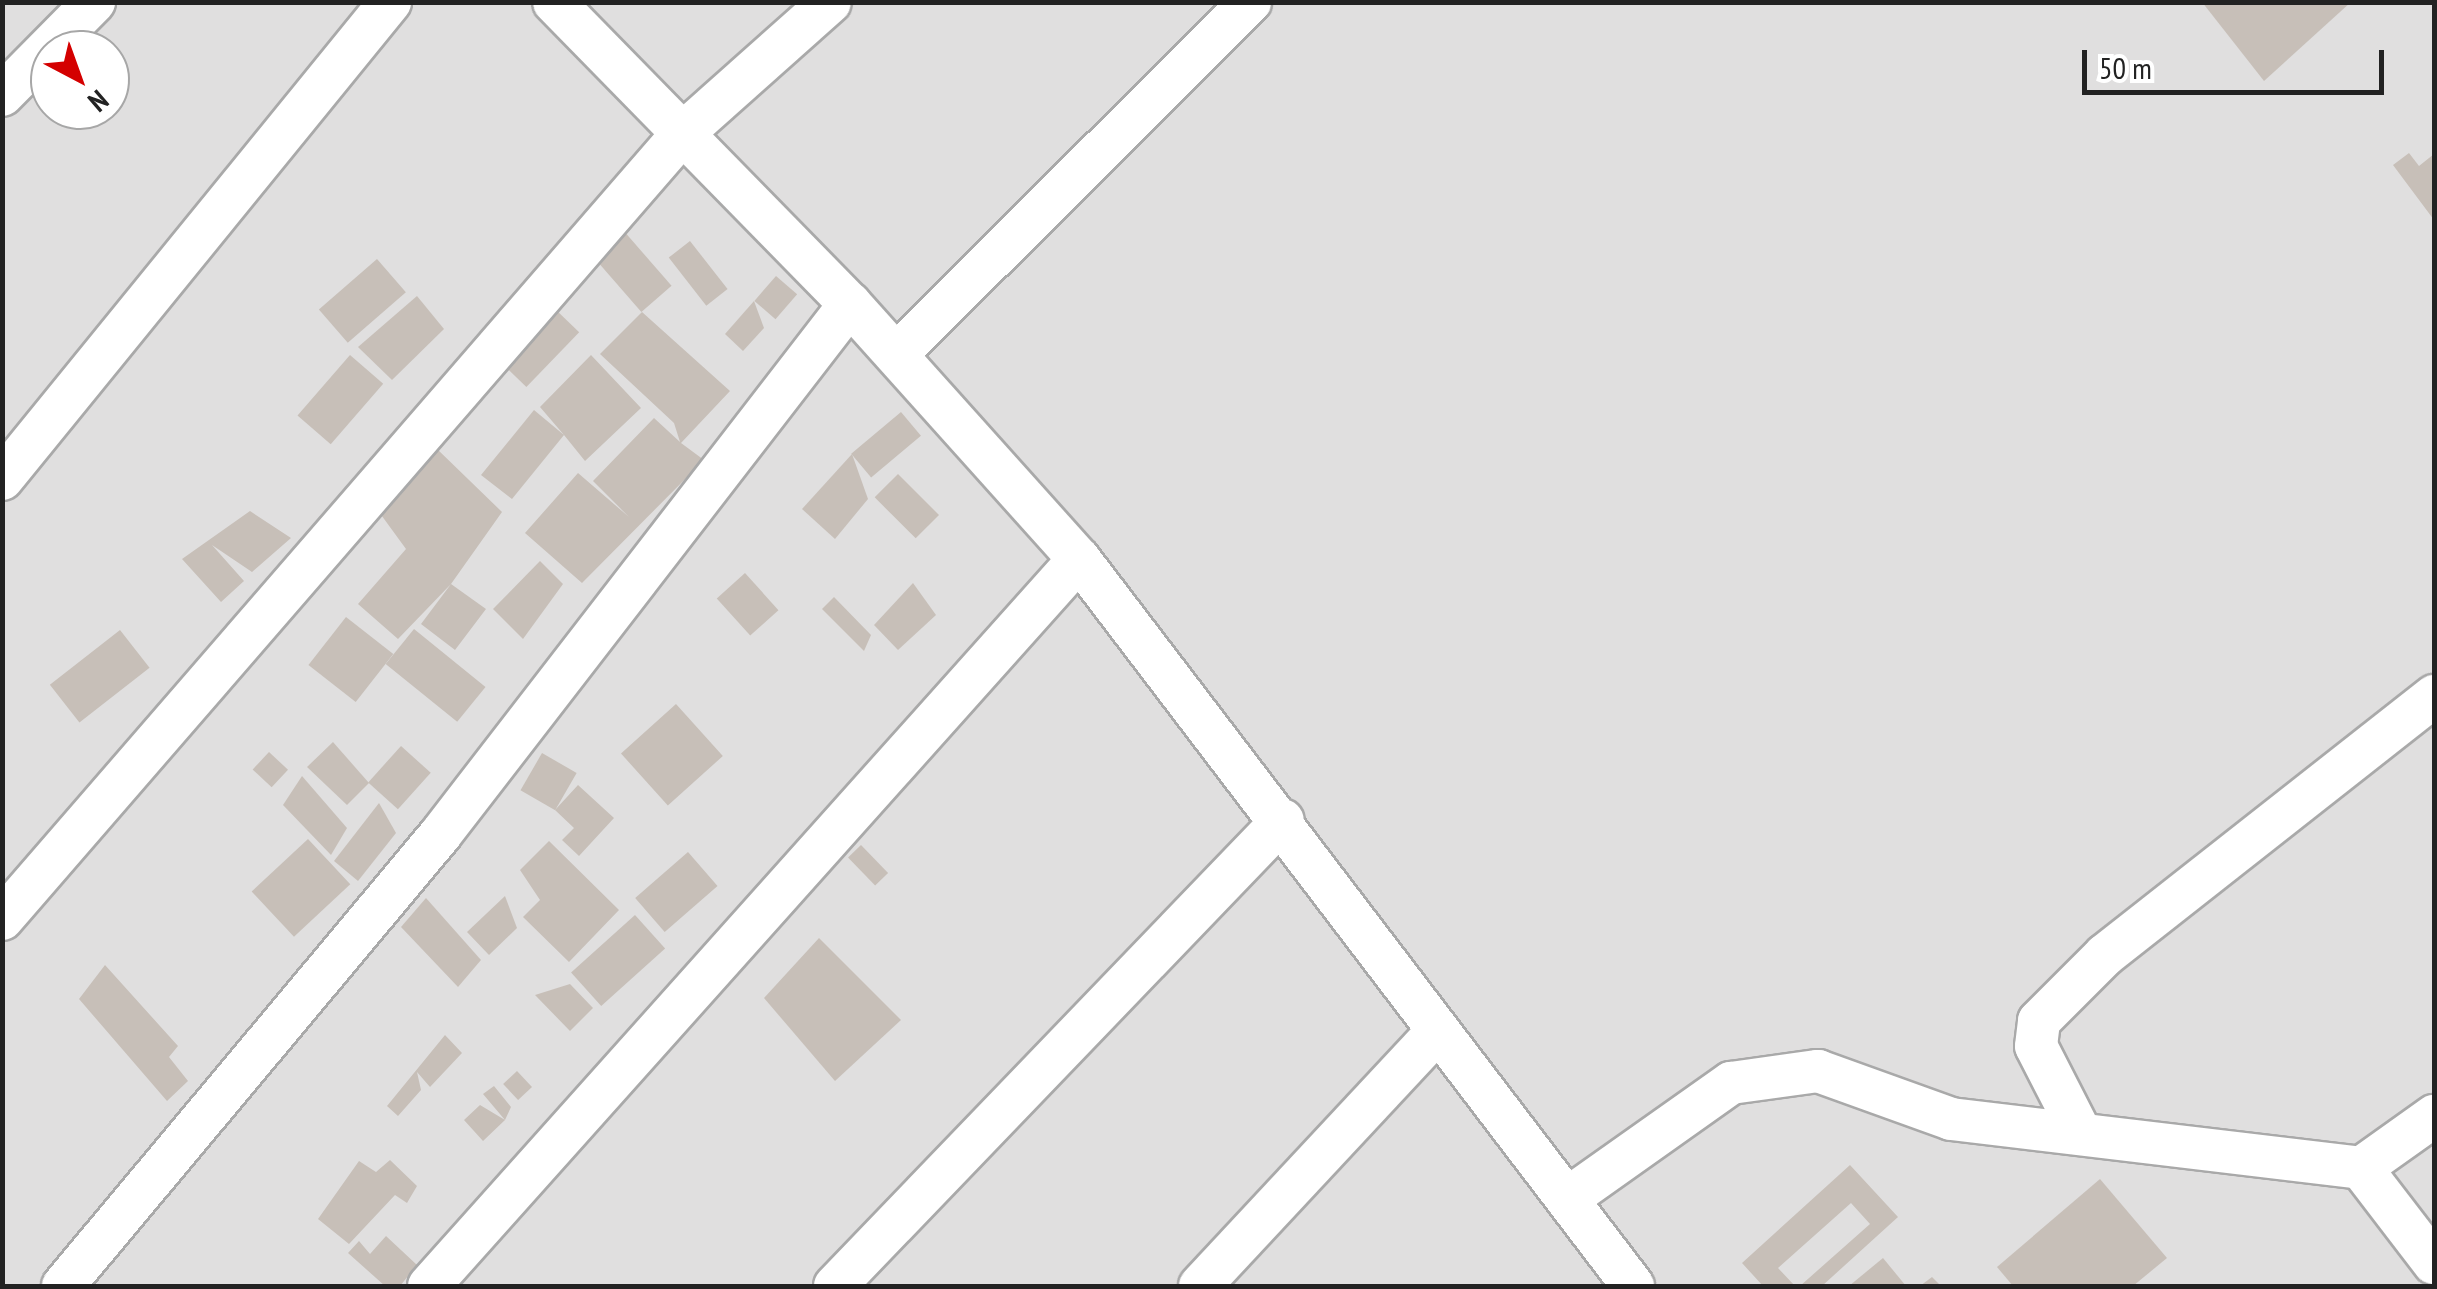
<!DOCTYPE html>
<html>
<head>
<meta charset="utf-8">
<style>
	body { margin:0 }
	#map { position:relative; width:2437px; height:1289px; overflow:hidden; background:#f2efe9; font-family:"PT Sans Narrow",sans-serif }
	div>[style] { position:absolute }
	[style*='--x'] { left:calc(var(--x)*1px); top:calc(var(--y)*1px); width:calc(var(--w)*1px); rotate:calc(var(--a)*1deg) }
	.residential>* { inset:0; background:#e0dfdf }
	.building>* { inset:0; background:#c7bfb8; transform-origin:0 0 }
	.roads { filter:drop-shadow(2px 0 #a9a9a9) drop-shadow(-2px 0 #a9a9a9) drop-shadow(0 2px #a9a9a9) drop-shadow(0 -2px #a9a9a9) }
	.minor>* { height:42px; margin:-21px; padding:0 21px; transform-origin:21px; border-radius:21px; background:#fff }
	span { translate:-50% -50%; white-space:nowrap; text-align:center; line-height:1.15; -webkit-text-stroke:9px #fff; paint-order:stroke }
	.frame { position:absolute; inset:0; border:5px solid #222; pointer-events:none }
	.north { position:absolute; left:30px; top:30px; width:100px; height:100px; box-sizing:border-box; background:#fff; border:2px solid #a7a7a7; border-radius:50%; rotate:139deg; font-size:28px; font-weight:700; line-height:40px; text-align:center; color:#222 }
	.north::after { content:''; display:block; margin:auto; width:35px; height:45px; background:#d40000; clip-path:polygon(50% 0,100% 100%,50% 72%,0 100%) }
	.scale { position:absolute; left:2082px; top:50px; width:302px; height:45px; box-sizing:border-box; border:5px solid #222; border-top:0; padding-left:12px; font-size:30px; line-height:35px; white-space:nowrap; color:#222; -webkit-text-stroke:8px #fff; paint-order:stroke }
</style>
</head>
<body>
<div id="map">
	<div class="residential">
		<div style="clip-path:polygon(evenodd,3px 3px,2434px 3px,2434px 1286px,3px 1286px,3px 3px,50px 50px,110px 50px,110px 110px,50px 110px,50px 50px)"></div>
	</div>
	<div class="building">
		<div style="clip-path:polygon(2202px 2px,2351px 2px,2264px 81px)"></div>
		<div style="clip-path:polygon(2409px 153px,2419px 166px,2434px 154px,2434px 220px,2393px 165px)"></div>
		<div style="left:623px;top:230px;width:74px;height:40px;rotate:49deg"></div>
		<div style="left:690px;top:241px;width:61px;height:27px;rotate:52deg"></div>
		<div style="left:377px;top:259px;width:44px;height:77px;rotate:49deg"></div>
		<div style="left:776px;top:276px;width:28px;height:33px;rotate:41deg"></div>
		<div style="clip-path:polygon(417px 296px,444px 329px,392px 380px,358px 347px)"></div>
		<div style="clip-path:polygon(754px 301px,764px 328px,743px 351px,725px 334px)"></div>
		<div style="left:554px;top:308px;width:35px;height:76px;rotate:44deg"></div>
		<div style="clip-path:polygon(642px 312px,730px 391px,681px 443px,704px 460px,582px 583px,525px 533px,578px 473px,629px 517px,593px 481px,654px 418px,680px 442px,674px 423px,600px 354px)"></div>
		<div style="left:350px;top:355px;width:44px;height:80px;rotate:41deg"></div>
		<div style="clip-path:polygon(591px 355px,641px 408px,585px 461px,564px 435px,512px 499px,481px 475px,534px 410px,564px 435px,540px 407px)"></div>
		<div style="left:901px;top:412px;width:31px;height:65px;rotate:50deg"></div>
		<div style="clip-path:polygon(435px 447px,502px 512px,451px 584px,486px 609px,455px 650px,421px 624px,451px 584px,398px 639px,358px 604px,406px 549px,379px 512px)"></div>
		<div style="clip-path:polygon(852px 454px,868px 499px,835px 539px,802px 509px)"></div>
		<div style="left:898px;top:474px;width:58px;height:33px;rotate:45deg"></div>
		<div style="clip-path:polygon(250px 511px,291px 538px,252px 572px,212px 545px,244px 581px,221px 602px,182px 559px)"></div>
		<div style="clip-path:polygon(540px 561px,563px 584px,523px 639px,493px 609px)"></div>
		<div style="left:745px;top:573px;width:50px;height:38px;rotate:48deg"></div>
		<div style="clip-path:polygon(913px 583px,936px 615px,898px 650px,874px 625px)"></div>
		<div style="clip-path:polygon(834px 597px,871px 635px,864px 651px,822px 609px)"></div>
		<div style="left:346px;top:617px;width:60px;height:61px;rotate:38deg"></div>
		<div style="left:414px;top:629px;width:92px;height:45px;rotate:39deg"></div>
		<div style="left:120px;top:630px;width:48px;height:89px;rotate:52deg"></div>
		<div style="left:676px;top:704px;width:70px;height:74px;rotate:48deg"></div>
		<div style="clip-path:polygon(333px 742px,369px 783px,347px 805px,307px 767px)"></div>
		<div style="left:401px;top:746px;width:40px;height:49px;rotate:42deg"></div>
		<div style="left:269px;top:752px;width:26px;height:24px;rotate:43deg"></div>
		<div style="left:542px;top:753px;width:40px;height:43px;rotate:30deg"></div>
		<div style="clip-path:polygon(302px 776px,347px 828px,331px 855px,283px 805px)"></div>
		<div style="clip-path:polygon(578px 785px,614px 818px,579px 856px,562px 840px,574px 828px,555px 810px)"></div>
		<div style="clip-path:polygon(379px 803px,396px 833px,358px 881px,334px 861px)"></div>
		<div style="left:308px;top:839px;width:62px;height:77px;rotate:47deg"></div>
		<div style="clip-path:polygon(549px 841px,619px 910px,569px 962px,523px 917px,540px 900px,520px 870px)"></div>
		<div style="left:861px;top:845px;width:39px;height:18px;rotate:46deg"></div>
		<div style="left:688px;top:852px;width:45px;height:70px;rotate:49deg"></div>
		<div style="clip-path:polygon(505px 896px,517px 928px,489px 955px,467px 932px)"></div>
		<div style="clip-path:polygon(426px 898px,481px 960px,458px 987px,401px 927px)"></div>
		<div style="left:635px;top:915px;width:45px;height:86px;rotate:48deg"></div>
		<div style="clip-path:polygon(819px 938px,901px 1020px,835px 1081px,764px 998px)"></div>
		<div style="clip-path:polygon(105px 965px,178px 1046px,169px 1057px,188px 1081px,167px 1101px,79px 999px)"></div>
		<div style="clip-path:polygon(570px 984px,593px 1008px,570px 1031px,535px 995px)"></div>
		<div style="clip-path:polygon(445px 1035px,462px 1053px,430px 1087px,417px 1072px,421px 1090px,398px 1116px,387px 1106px)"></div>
		<div style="left:517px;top:1071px;width:22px;height:19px;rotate:47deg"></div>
		<div style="clip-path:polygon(494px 1086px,511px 1107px,505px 1120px,483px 1141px,464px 1120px,480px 1105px,505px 1120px,483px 1094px)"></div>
		<div style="clip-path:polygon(390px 1160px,417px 1186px,407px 1203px,395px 1195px,349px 1244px,318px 1219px,359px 1161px,376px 1172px)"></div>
		<div style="clip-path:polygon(1850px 1165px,1898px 1217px,1822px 1286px,1800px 1286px,1870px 1224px,1851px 1203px,1778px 1268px,1795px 1286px,1763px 1286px,1742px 1263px)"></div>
		<div style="clip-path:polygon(2100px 1179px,2167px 1258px,2133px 1286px,2013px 1286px,1997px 1267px)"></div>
		<div style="clip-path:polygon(386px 1236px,417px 1265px,400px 1286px,385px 1286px,348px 1253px,359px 1241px,370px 1254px)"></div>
		<div style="clip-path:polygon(1883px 1258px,1906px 1286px,1849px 1286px)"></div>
		<div style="clip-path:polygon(1932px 1277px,1941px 1286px,1920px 1286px)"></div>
	</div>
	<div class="roads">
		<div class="minor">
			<div style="--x:554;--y:2;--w:423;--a:45.6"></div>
			<div style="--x:850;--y:304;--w:343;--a:48.1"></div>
			<div style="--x:1079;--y:559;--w:914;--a:52.69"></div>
			<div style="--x:2;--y:95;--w:131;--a:-45.3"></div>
			<div style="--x:896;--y:355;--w:500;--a:-44.9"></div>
			<div style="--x:2;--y:479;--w:615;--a:-50.87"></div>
			<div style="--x:2;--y:919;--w:1039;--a:-49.1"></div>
			<div style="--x:682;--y:134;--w:198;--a:-41.7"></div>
			<div style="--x:2079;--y:1130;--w:94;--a:-117.1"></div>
			<div style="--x:2036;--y:1046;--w:25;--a:-83"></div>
			<div style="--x:2039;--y:1021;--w:93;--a:-45"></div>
			<div style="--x:2105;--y:955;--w:419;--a:-38.2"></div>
			<div style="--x:2361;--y:1168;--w:120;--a:52.5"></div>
			<div style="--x:1567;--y:1199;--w:201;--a:-35.3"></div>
			<div style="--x:1731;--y:1083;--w:88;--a:-7.9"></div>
			<div style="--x:1818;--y:1071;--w:141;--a:19.8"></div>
			<div style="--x:1951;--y:1119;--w:413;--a:6.8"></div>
			<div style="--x:2361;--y:1168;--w:90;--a:-35.5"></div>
			<div style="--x:63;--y:1286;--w:588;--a:-50.11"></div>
			<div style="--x:440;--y:835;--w:671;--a:-52.33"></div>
			<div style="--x:429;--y:1286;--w:975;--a:-48.2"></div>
			<div style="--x:835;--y:1286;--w:646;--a:-46.13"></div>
			<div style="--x:1200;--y:1286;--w:349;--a:-47"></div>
		</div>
	</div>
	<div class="frame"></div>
	<div class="north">N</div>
	<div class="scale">50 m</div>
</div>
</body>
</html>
